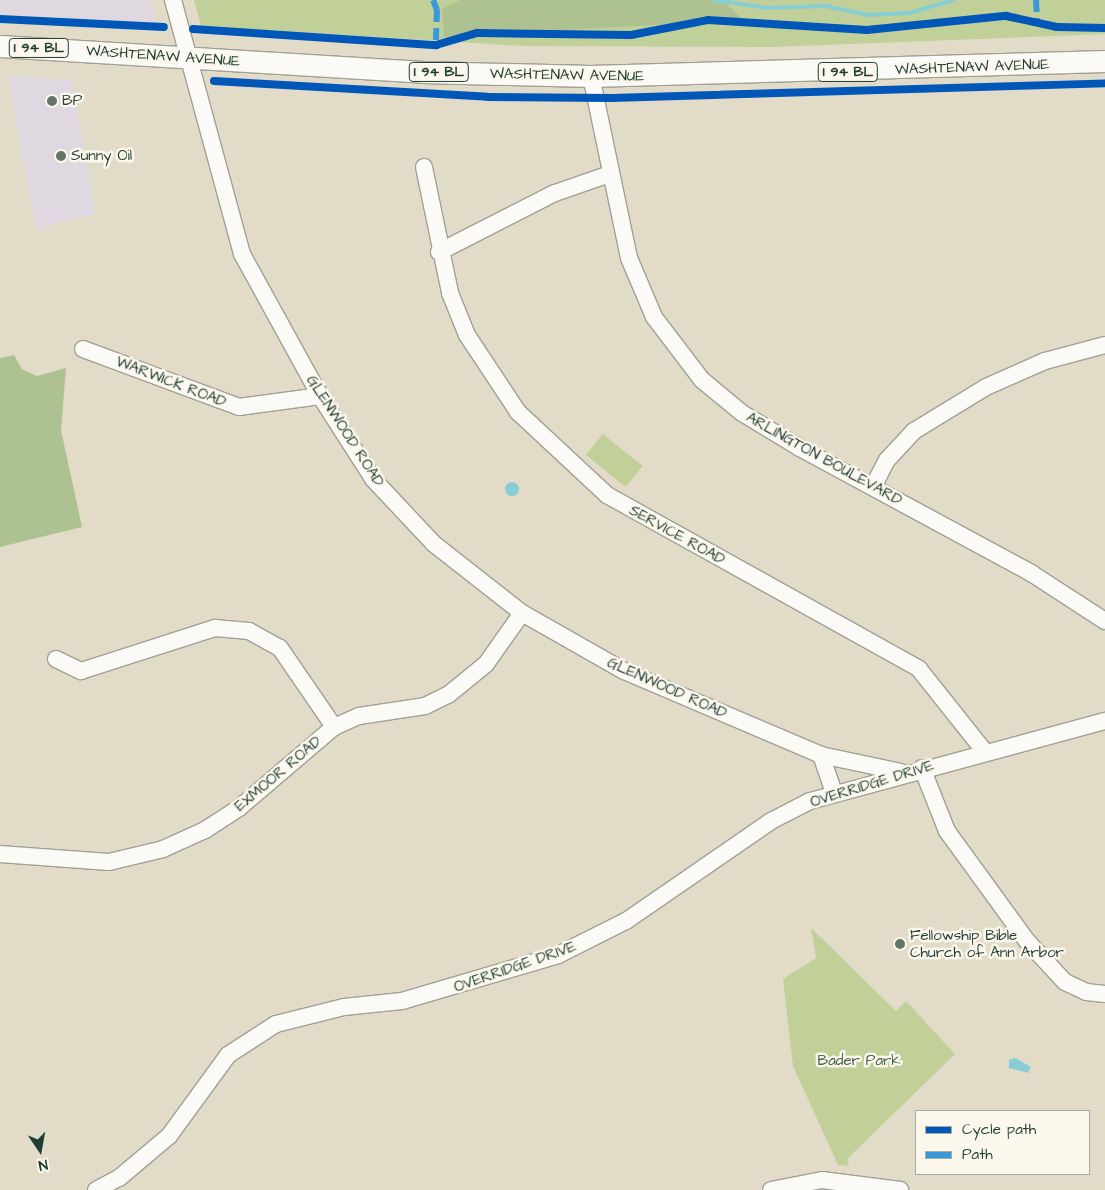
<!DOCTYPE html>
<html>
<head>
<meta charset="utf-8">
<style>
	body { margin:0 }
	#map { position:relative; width:1105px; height:1190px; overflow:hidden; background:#e2dbc8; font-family:"Architects Daughter",sans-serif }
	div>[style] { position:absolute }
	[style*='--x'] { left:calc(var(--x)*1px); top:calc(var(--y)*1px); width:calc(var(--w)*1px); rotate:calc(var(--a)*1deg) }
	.built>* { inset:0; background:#dfd8e1 }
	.green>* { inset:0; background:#c1d098; transform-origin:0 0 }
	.forest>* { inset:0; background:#aec190 }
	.water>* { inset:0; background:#86ced3 }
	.round { border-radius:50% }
	.stream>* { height:4px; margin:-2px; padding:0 2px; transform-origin:2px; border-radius:2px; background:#86ced3 }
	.roads { filter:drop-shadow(1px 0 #a1a094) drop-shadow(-1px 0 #a1a094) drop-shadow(0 1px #a1a094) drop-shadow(0 -1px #a1a094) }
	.minor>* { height:16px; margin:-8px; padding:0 8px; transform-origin:8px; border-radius:8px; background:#fbfaf7 }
	.major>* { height:21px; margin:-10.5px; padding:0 10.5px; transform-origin:10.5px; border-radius:10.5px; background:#fbfaf7 }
	.quiet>* { height:6px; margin-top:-3px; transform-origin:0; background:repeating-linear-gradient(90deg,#3a99d8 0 12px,transparent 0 18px) }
	.cycleway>* { height:8px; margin:-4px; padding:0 4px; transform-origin:4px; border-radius:4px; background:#0057b8 }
	.dots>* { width:14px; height:14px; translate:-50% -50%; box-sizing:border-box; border:2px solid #fbf7ec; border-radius:50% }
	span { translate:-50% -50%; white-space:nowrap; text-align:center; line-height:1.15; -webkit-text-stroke:5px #fbf7ec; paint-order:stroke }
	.shield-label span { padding:1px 4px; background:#fbf7ec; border:1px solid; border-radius:4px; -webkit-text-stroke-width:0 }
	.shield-label { font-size:14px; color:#1f3d34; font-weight:700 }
	.street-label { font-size:15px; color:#1f3d34 }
	.poi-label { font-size:15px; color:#1f3d34 }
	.left { translate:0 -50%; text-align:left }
	.park-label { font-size:15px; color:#416043 }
	.legend { position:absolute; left:915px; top:1110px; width:175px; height:65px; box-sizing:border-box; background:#fbf7ec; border:1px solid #a3ada2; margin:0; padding:6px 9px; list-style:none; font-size:15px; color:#1f3d34 }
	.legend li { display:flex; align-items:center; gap:10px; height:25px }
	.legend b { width:25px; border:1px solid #a3ada2 }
	.north { position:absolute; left:15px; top:1125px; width:50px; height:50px; -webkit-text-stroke:4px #fbf7ec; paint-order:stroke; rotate:168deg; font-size:14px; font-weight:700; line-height:20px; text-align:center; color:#1f3d34 }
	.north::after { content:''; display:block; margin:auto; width:18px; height:22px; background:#1f3d34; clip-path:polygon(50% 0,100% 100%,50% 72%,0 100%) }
</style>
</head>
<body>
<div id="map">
	<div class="built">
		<div style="clip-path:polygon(0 0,150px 0,155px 23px,0 14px)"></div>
		<div style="clip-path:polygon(8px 76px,72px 80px,95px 214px,36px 229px)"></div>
	</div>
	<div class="green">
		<div style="clip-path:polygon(194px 0,1105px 0,1105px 34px,772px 47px,524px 46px,201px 26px)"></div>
		<div style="left:603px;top:434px;width:51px;height:27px;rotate:39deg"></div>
		<div style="clip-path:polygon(811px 928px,896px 1011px,906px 1001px,955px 1054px,847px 1159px,849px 1166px,838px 1165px,793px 1066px,783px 979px,816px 958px)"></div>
	</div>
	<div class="forest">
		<div style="clip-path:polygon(460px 0,723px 0,743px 20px,444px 37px,442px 9px)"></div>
		<div style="clip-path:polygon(14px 355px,22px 369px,37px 376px,66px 368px,61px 430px,82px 527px,0 547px,0 358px)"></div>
	</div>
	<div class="water">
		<div class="round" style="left:505px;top:482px;width:14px;height:14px"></div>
		<div style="clip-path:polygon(1015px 1058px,1031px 1067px,1028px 1073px,1009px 1068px,1009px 1060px)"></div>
	</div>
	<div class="stream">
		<div style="--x:714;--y:0;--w:54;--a:8.6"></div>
		<div style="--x:767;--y:8;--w:58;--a:-2"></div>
		<div style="--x:825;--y:6;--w:44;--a:11.8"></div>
		<div style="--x:868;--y:15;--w:42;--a:-2.7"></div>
		<div style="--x:910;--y:13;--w:45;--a:-16.8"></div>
	</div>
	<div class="roads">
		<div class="minor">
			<div style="--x:173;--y:0;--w:263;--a:74.8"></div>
			<div style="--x:242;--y:254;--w:162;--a:61.2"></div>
			<div style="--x:320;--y:396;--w:98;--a:57.4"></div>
			<div style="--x:373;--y:479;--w:89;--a:46.8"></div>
			<div style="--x:434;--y:544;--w:112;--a:38.1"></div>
			<div style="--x:522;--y:613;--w:117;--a:29.6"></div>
			<div style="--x:624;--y:671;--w:214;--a:23.1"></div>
			<div style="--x:821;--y:755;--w:82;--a:12"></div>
			<div style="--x:591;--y:76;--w:186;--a:78.2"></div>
			<div style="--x:629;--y:258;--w:64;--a:67"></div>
			<div style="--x:654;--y:317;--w:79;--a:52.7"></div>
			<div style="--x:702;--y:380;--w:52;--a:39.5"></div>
			<div style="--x:742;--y:413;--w:68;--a:31.1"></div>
			<div style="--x:800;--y:448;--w:263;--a:28.4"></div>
			<div style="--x:1031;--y:573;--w:88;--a:33"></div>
			<div style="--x:424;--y:167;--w:129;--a:78.3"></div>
			<div style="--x:450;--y:293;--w:45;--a:68"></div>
			<div style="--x:467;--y:335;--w:92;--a:56.5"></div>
			<div style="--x:518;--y:412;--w:122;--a:43"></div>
			<div style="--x:607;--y:495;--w:357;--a:29.1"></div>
			<div style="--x:919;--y:669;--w:106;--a:51.5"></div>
			<div style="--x:439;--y:252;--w:130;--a:-27"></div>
			<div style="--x:555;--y:193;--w:58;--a:-19.1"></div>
			<div style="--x:83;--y:349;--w:166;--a:20.4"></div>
			<div style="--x:239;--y:407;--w:82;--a:-7.7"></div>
			<div style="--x:873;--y:487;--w:30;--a:-63"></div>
			<div style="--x:887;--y:460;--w:40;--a:-47"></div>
			<div style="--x:914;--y:431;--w:84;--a:-31.4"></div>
			<div style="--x:986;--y:387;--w:64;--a:-23.8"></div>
			<div style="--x:1045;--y:361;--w:62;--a:-14.9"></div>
			<div style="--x:56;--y:659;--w:28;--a:26"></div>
			<div style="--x:81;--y:671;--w:141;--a:-17.8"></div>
			<div style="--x:215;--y:628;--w:34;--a:5"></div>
			<div style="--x:249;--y:631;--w:35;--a:29"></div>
			<div style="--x:280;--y:648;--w:96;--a:55.6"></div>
			<div style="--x:821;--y:755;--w:39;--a:71"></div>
			<div style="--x:922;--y:768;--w:68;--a:68.4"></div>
			<div style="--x:947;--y:831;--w:136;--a:54"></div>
			<div style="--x:1027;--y:941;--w:56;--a:47.2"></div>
			<div style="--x:1065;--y:982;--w:23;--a:25"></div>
			<div style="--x:1086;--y:992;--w:19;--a:6"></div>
			<div style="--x:0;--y:854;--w:109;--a:4.2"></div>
			<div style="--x:109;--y:862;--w:56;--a:-13.5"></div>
			<div style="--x:163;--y:849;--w:46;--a:-24.3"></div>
			<div style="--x:205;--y:830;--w:40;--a:-32.9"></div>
			<div style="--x:239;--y:808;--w:125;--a:-40.5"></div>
			<div style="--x:334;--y:727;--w:27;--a:-24"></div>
			<div style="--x:359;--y:716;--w:67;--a:-8.6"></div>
			<div style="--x:425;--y:706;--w:25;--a:-26"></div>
			<div style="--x:448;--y:695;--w:49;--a:-39.2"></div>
			<div style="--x:486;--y:664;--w:62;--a:-54.8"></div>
			<div style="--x:96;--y:1190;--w:26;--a:-28"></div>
			<div style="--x:119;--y:1178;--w:65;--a:-40"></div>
			<div style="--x:169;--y:1136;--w:100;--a:-53.9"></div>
			<div style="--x:228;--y:1055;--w:57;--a:-32.9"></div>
			<div style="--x:276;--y:1024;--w:70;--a:-14"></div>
			<div style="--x:344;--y:1007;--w:58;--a:-5.9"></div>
			<div style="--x:402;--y:1001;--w:163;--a:-16.4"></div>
			<div style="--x:558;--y:955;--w:76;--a:-26.6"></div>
			<div style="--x:626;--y:921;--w:176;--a:-34.6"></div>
			<div style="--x:771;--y:821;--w:44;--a:-27.1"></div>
			<div style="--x:810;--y:801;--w:306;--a:-15.2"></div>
			<div style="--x:771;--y:1190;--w:52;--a:-11.1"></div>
			<div style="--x:822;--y:1180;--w:79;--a:7.3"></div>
		</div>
		<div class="major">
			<div style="--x:0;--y:46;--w:424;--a:3.5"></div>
			<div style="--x:423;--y:72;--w:168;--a:1.4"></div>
			<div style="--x:591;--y:76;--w:514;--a:-1.67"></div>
		</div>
	</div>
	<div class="quiet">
		<div style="--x:433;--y:0;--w:11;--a:68"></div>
		<div style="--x:437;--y:10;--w:35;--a:92"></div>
		<div style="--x:1036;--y:0;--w:22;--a:87"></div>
	</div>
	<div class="cycleway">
		<div style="--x:0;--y:19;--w:164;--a:2.8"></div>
		<div style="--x:193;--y:29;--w:244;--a:3.8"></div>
		<div style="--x:436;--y:45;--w:43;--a:-16.3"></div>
		<div style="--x:477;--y:33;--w:154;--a:0.7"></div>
		<div style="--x:631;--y:35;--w:78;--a:-11"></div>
		<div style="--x:708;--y:20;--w:159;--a:3.6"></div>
		<div style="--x:867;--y:30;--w:140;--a:-5.8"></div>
		<div style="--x:1006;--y:16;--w:52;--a:12.2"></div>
		<div style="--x:1057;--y:27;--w:48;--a:1.2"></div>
		<div style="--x:214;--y:81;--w:274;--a:3.3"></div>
		<div style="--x:488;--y:97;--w:124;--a:0.5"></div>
		<div style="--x:612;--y:98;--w:493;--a:-1.7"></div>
	</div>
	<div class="dots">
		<div style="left:52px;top:101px;background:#637468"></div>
		<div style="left:61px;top:156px;background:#637468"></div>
		<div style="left:900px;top:944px;background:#637468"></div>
	</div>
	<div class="shield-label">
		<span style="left:39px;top:48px">I 94 BL</span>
		<span style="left:439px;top:72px">I 94 BL</span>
		<span style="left:848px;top:72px">I 94 BL</span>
	</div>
	<div class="street-label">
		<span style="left:163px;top:56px;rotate:4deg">WASHTENAW AVENUE</span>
		<span style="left:972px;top:67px;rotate:-2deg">WASHTENAW AVENUE</span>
		<span style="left:567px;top:75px;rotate:1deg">WASHTENAW AVENUE</span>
		<span style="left:171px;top:382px;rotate:21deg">WARWICK ROAD</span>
		<span style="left:345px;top:431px;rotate:57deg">GLENWOOD ROAD</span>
		<span style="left:824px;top:459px;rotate:29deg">ARLINGTON BOULEVARD</span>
		<span style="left:677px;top:535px;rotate:29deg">SERVICE ROAD</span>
		<span style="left:667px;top:688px;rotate:24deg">GLENWOOD ROAD</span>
		<span style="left:278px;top:774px;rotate:-40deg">EXMOOR ROAD</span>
		<span style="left:872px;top:784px;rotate:-17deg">OVERRIDGE DRIVE</span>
		<span style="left:515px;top:967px;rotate:-19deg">OVERRIDGE DRIVE</span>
	</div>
	<div class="poi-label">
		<span class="left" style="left:62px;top:101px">BP</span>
		<span class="left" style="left:71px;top:156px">Sunny Oil</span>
		<span class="left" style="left:910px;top:944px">Fellowship Bible<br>Church of Ann Arbor</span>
	</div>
	<div class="park-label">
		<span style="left:859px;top:1061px">Bader Park</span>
	</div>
	<ul class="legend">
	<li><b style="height:6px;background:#0057b8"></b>Cycle path</li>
	<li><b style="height:6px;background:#3a99d8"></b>Path</li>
	</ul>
	<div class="north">N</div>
</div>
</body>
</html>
